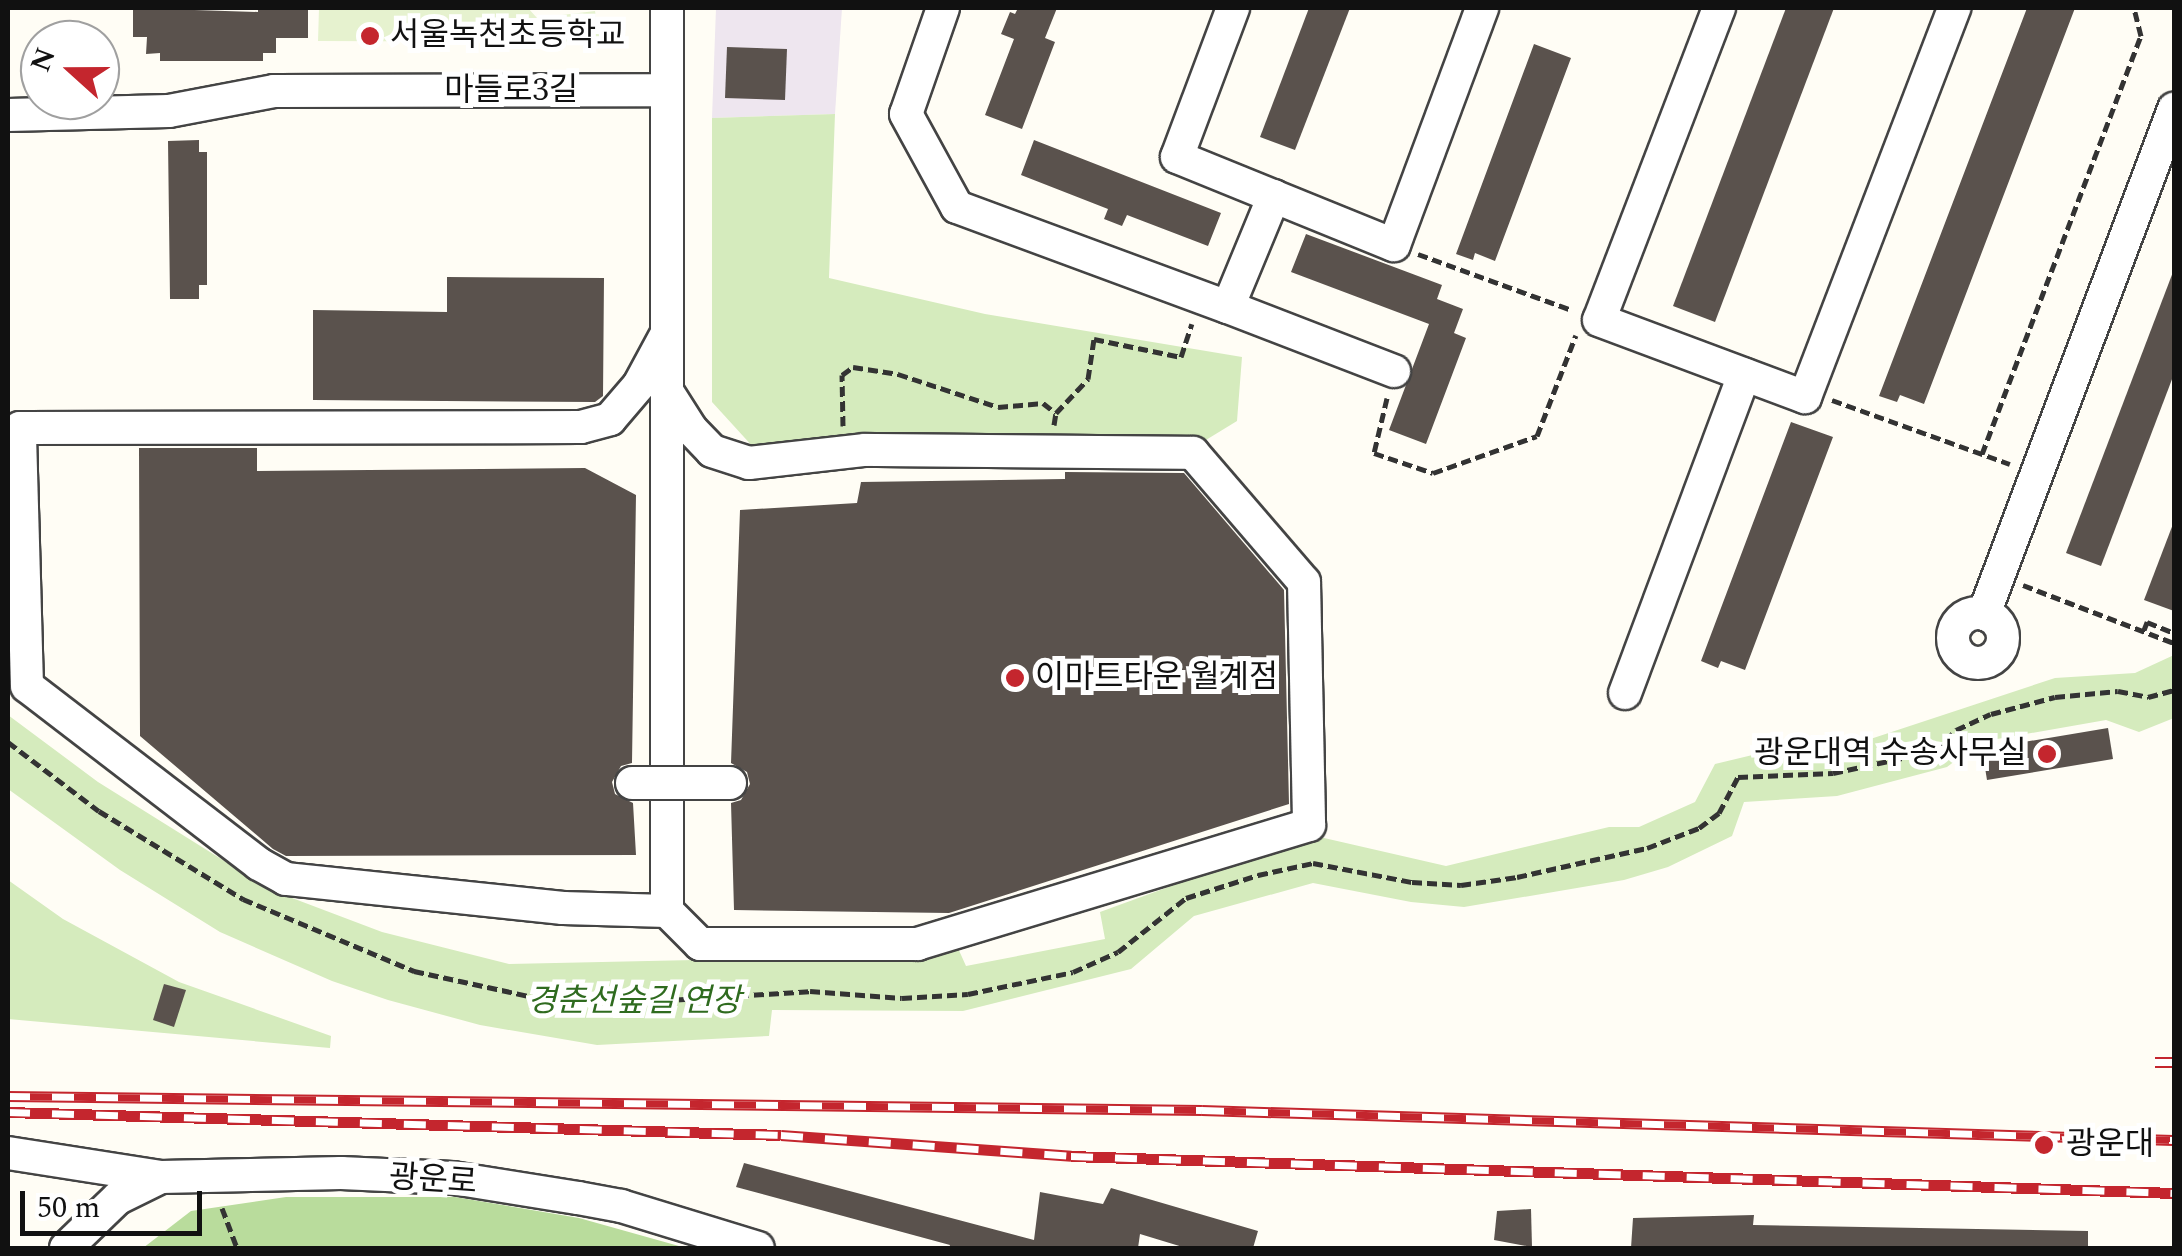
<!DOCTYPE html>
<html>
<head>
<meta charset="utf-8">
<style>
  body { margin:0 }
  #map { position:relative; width:2182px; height:1256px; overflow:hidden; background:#fffdf5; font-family:Spectral,"Noto Sans KR",serif }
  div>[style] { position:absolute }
  .industrial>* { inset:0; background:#eee6ef }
  .green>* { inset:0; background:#d5ebbd }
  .forest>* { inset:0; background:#b9dc9c }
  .pitch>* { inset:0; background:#e6f2cf }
  .building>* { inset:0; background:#5a524d }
  .path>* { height:5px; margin-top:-2.5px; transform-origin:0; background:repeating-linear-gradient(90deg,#333 0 10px,transparent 0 15px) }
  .roads { filter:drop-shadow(2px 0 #444) drop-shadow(-2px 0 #444) drop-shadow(0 2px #444) drop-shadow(0 -2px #444) }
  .minor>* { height:32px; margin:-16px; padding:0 16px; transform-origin:16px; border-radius:16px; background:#fff }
  .minor>.ring { margin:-16px; padding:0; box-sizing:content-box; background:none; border:32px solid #fff; border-radius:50% }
  .rail>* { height:11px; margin-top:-5.5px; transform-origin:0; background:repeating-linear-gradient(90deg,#fff 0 22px,#c4262e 0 44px); box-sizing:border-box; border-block:2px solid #c4262e }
  .bridges { filter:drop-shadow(2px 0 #444) drop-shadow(-2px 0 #444) drop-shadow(0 2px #444) drop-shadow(0 -2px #444) }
  .minor-bridge>* { height:32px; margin:-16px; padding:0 16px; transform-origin:16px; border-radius:16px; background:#fff }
  .dots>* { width:28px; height:28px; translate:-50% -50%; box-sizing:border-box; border:5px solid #fff; border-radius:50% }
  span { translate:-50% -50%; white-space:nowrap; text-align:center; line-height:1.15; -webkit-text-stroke:10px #fff; paint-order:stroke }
  .poi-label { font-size:32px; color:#111 }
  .left { translate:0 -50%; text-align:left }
  .right { translate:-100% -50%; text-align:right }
  .street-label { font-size:32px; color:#111 }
  .park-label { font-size:32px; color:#2f6b1f; font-style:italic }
  .frame { position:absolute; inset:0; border:10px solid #111; pointer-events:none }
  .north { position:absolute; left:20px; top:20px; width:100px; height:100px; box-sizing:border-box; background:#fff; border:2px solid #a0a0a0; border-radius:50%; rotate:291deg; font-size:28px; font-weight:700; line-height:40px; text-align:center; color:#111 }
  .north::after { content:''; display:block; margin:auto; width:35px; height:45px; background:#c4262e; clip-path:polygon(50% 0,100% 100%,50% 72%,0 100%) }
  .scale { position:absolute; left:20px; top:1191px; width:182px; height:45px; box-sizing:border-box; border:5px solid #111; border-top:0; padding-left:12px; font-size:30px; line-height:35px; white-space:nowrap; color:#111; -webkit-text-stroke:8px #fff; paint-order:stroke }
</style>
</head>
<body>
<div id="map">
  <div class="industrial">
    <i style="clip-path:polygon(716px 8px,842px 8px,835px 114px,712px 118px)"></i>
  </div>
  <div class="green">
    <i style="clip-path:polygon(835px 114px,829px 278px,985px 314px,1242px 357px,1237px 421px,1201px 443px,754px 448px,712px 402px,712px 118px)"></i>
    <i style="clip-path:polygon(2174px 655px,2174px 718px,2139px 732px,2106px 720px,1980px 742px,1947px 767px,1837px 796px,1744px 802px,1732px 836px,1668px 867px,1624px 880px,1464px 907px,1411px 902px,1313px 883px,1194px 916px,1131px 969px,963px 1011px,772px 1010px,769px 1036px,597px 1045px,480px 1025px,388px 1000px,332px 981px,220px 932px,120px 870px,8px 789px,8px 715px,98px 782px,271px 890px,382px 932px,509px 964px,920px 955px,957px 946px,966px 966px,1105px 939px,1100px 912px,1311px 835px,1446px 866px,1609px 827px,1639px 827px,1695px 802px,1715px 764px,1765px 752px,1831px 752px,2055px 678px,2135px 673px)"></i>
    <i style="clip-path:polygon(8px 880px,63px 919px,179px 982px,331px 1036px,330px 1048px,8px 1019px)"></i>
  </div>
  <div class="forest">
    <i style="clip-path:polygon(286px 1197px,455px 1197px,579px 1218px,686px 1248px,143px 1248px,191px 1211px)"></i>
  </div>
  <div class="pitch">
    <i style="clip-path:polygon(319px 8px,528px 8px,537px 18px,595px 11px,600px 42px,318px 41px)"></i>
  </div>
  <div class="building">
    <i style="clip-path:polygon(133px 8px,258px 12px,258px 8px,308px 8px,308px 38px,276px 38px,276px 53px,263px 53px,263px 61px,160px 61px,160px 53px,146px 54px,147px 37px,133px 37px)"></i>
    <i style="clip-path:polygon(1018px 8px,1057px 8px,1045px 38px,1055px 42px,1022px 129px,985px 115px,1014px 39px,1001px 34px,1010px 12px,1015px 14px)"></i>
    <i style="clip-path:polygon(1309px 8px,1350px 8px,1295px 150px,1260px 137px)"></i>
    <i style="clip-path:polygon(1786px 8px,1834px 8px,1715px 322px,1673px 306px)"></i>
    <i style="clip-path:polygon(2027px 8px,2075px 8px,1924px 404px,1900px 395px,1897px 402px,1879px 396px)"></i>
    <i style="clip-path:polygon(1534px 44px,1571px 58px,1495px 261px,1475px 253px,1473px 260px,1456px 254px)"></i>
    <i style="clip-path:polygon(727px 47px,787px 49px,785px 100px,725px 98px)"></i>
    <i style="clip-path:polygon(199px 140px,199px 152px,207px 152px,207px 285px,199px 285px,199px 299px,170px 299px,168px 141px)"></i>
    <i style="clip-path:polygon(1034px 140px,1221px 213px,1208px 246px,1127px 215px,1122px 226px,1104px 219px,1108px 209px,1021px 175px)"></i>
    <i style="clip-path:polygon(1306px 234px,1442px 285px,1437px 299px,1463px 309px,1454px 333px,1466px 338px,1426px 444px,1389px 430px,1429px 324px,1291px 272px)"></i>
    <i style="clip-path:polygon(2173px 272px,2174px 374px,2101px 566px,2066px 553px)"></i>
    <i style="clip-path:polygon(447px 277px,604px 278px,603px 396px,595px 402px,313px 400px,313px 310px,447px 312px)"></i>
    <i style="clip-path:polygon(1791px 422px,1833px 437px,1745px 670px,1721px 661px,1718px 668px,1701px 661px)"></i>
    <i style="clip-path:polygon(139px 448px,257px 448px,257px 471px,585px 468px,636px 495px,632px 763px,621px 766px,612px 782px,615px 794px,633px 803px,636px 855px,286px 856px,273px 849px,140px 736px)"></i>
    <i style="clip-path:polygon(1065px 472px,1184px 473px,1284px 590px,1289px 804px,949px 913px,734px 910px,731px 803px,741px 800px,750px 784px,747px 772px,731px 763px,740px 510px,857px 503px,861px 482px,1065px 479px)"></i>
    <i style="clip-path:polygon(2173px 524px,2174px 524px,2174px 611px,2144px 600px)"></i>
    <i style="clip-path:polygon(2108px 728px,2113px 759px,1987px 780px,1982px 749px)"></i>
    <i style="clip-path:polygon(164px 984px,186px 990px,174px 1027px,153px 1020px)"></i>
    <i style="clip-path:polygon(744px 1163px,1034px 1240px,1040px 1192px,1103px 1204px,1111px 1188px,1258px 1231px,1253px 1248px,1186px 1248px,1140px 1234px,1138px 1248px,949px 1248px,950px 1245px,736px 1187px)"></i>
    <i style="clip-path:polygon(1531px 1209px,1532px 1247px,1494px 1240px,1497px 1211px)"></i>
    <i style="clip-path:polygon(1754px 1215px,1753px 1225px,2088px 1231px,2088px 1248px,1631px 1248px,1633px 1218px)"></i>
  </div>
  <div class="path">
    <i style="left:1418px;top:254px;width:164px;rotate:20deg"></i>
    <i style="left:1387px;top:398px;width:57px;rotate:103.3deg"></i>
    <i style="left:1374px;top:453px;width:62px;rotate:18.7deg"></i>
    <i style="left:1433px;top:473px;width:110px;rotate:-19.6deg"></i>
    <i style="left:1537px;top:436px;width:108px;rotate:-68.9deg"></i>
    <i style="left:1832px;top:400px;width:189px;rotate:19.8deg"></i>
    <i style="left:1054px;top:425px;width:12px;rotate:-81deg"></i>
    <i style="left:1056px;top:413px;width:47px;rotate:-46.7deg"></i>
    <i style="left:1088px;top:379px;width:40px;rotate:-81.5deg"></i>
    <i style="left:1094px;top:339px;width:89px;rotate:11.7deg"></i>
    <i style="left:1181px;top:357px;width:35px;rotate:-72deg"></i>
    <i style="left:843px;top:426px;width:51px;rotate:-91.1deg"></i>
    <i style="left:842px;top:375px;width:14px;rotate:-36deg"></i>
    <i style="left:853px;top:367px;width:46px;rotate:8.8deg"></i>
    <i style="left:898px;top:374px;width:105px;rotate:18.3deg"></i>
    <i style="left:998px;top:407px;width:45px;rotate:-5.1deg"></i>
    <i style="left:1043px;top:403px;width:16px;rotate:38deg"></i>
    <i style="left:1982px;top:454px;width:447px;rotate:-69.2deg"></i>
    <i style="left:2141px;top:36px;width:29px;rotate:-104deg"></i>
    <i style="left:2023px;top:585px;width:162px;rotate:21deg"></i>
    <i style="left:2144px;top:630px;width:9px;rotate:-69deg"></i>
    <i style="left:2147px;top:622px;width:29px;rotate:22deg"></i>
    <i style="left:8px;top:742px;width:114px;rotate:37.2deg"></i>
    <i style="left:99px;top:811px;width:169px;rotate:31.4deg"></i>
    <i style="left:243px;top:899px;width:186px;rotate:22.8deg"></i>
    <i style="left:414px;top:971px;width:164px;rotate:12.3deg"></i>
    <i style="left:574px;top:1006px;width:236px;rotate:-3.6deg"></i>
    <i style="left:810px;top:991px;width:92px;rotate:4.4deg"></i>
    <i style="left:902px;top:998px;width:66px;rotate:-3.5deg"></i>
    <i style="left:968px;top:994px;width:107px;rotate:-11.8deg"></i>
    <i style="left:1073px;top:972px;width:49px;rotate:-24deg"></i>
    <i style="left:1118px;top:952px;width:87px;rotate:-38.5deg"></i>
    <i style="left:1186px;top:898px;width:76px;rotate:-17.7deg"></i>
    <i style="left:1258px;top:875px;width:56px;rotate:-12.3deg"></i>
    <i style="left:1313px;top:863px;width:101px;rotate:10.9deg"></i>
    <i style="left:1412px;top:882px;width:49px;rotate:3.5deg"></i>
    <i style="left:1461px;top:885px;width:57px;rotate:-8.1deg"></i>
    <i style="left:1517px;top:877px;width:133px;rotate:-12.6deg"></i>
    <i style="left:1647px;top:848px;width:56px;rotate:-21deg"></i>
    <i style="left:1699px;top:828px;width:25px;rotate:-37deg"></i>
    <i style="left:1719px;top:813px;width:41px;rotate:-62.2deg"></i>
    <i style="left:1738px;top:777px;width:95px;rotate:-2.4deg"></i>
    <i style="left:1833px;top:773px;width:104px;rotate:-12.2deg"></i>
    <i style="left:1935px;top:751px;width:30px;rotate:-45deg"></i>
    <i style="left:1956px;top:730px;width:38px;rotate:-25deg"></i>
    <i style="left:1991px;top:714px;width:66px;rotate:-14.9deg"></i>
    <i style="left:2055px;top:697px;width:63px;rotate:-5.4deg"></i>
    <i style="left:2118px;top:691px;width:31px;rotate:11deg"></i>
    <i style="left:2148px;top:697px;width:27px;rotate:-15deg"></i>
    <i style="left:222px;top:1208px;width:43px;rotate:69.4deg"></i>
  </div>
  <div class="roads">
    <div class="minor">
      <i style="left:667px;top:8px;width:903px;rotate:90deg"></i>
      <i style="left:943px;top:8px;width:112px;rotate:109.2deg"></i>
      <i style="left:906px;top:114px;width:106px;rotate:61.3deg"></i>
      <i style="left:957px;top:207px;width:289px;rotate:20.3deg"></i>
      <i style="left:1228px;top:307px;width:120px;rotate:-67.5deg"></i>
      <i style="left:1233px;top:8px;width:159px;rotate:110.6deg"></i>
      <i style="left:1177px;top:157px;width:234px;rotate:22.1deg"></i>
      <i style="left:1394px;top:245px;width:253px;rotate:-69.6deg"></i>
      <i style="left:1719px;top:8px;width:334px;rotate:111deg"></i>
      <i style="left:1599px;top:320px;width:220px;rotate:20.5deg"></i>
      <i style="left:1805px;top:397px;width:417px;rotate:-69deg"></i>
      <i style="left:8px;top:115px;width:161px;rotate:-1.4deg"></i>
      <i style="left:169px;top:111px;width:107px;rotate:-10.8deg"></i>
      <i style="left:274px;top:91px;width:391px;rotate:-0.1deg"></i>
      <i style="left:1228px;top:307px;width:178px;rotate:21.1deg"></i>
      <i style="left:665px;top:388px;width:49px;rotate:57.6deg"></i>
      <i style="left:691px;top:429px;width:30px;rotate:46deg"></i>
      <i style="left:712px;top:451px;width:39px;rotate:18deg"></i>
      <i style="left:749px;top:463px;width:117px;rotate:-6.4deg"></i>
      <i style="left:865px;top:450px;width:328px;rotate:0.5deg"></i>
      <i style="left:1193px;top:453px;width:170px;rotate:49.3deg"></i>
      <i style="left:1304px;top:582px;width:243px;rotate:88.8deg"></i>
      <i style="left:1309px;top:825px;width:409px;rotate:163.1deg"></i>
      <i style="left:918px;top:944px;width:218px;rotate:180deg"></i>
      <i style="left:700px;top:944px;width:47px;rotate:-135deg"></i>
      <i style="left:667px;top:911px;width:104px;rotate:-178.3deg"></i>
      <i style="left:563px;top:908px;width:279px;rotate:-174deg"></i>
      <i style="left:286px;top:879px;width:31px;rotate:-151deg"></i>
      <i style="left:259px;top:864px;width:292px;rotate:-142.5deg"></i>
      <i style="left:27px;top:686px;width:258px;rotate:-91.6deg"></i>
      <i style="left:20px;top:428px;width:561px;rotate:-0.1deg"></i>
      <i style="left:581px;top:427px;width:30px;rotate:-15deg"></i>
      <i style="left:610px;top:419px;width:45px;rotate:-49.5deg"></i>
      <i style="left:639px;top:385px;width:55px;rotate:-61.6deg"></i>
      <i class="ring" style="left:1953px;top:613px;width:18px;height:18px"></i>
      <i style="left:1984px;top:614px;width:540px;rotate:-69.38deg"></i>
      <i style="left:1625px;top:693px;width:340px;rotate:-69.5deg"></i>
      <i style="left:8px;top:1153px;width:155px;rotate:8.9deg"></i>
      <i style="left:66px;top:1248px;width:72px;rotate:-43.9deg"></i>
      <i style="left:118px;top:1198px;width:48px;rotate:-26deg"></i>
      <i style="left:161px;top:1177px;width:180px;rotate:-1.3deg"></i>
      <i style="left:341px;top:1173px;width:112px;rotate:2.6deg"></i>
      <i style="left:453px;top:1178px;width:127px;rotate:9.1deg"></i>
      <i style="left:578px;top:1198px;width:44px;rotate:10.5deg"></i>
      <i style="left:621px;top:1206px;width:143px;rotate:17deg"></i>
    </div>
  </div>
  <div class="rail">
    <i style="left:2155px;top:1062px;width:19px"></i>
    <i style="left:8px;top:1096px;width:1194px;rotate:0.67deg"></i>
    <i style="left:1202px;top:1110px;width:972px;rotate:1.77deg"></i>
    <i style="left:8px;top:1112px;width:773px;rotate:1.7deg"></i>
    <i style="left:781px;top:1135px;width:291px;rotate:4.1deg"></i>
    <i style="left:1071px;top:1156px;width:1104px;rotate:1.92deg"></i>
  </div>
  <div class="bridges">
    <div class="minor-bridge">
      <i style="left:632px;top:783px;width:98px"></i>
    </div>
  </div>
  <div class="dots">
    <i style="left:370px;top:36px;background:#c4262e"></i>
    <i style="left:1015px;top:678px;background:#c4262e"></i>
    <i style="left:2047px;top:754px;background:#c4262e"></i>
    <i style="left:2044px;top:1145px;background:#c4262e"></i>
  </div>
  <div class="poi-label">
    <span class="left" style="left:390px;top:36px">서울녹천초등학교</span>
    <span class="left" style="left:1035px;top:678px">이마트타운 월계점</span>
    <span class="right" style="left:2027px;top:754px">광운대역 수송사무실</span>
    <span class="left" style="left:2066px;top:1145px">광운대</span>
  </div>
  <div class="street-label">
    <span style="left:511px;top:91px">마들로3길</span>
    <span style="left:433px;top:1181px;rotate:4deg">광운로</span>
  </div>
  <div class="park-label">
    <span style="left:634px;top:1002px">경춘선숲길 연장</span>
  </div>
  <div class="frame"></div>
  <div class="north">N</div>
  <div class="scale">50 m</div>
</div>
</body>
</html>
